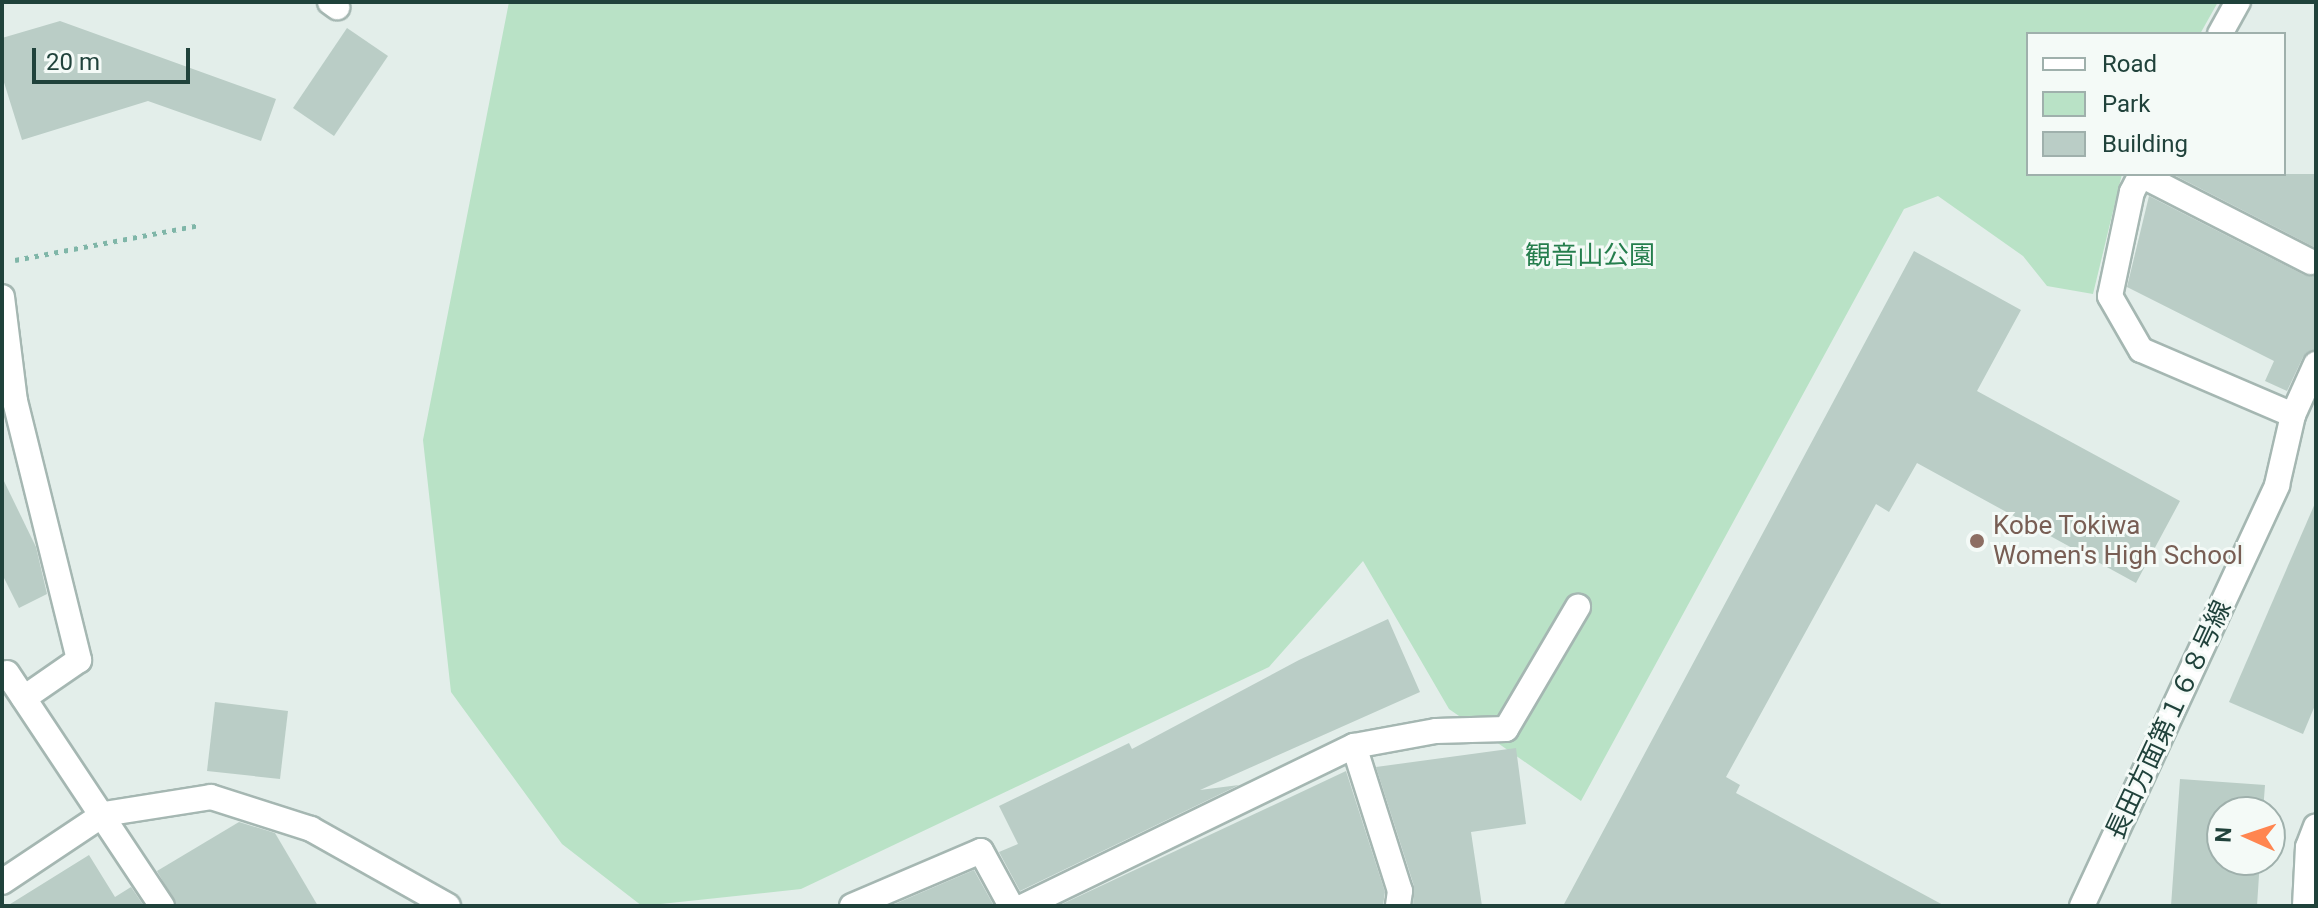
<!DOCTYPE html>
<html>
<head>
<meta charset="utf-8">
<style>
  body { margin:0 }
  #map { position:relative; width:2318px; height:908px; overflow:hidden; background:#e3eeea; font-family:Roboto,"Noto Sans JP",sans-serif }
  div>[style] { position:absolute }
  .green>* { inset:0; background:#b9e2c6 }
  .building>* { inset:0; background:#bacdc6 }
  .path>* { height:5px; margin-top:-2.5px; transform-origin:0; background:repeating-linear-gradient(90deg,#7fb6a8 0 4px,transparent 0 10px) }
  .roads { filter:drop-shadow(2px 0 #a5b7b2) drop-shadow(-2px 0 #a5b7b2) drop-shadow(0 2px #a5b7b2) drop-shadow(0 -2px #a5b7b2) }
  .service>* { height:24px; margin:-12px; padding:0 12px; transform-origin:12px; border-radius:12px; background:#fff }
  .minor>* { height:24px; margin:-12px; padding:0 12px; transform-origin:12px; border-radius:12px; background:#fff }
  .dots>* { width:22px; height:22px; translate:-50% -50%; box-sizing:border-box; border:4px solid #f4faf7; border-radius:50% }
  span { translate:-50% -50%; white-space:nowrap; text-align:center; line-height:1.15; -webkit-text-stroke:6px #f4faf7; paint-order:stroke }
  .park-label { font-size:26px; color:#257e4d }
  .education-label { font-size:26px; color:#785e54 }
  .left { translate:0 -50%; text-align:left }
  .street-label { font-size:26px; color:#20423b }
  .frame { position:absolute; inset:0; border:4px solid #20423b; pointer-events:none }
  .legend { position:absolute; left:2026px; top:32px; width:260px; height:144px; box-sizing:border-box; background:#f4faf7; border:2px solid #9fb0ac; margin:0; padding:10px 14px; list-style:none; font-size:24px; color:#20423b }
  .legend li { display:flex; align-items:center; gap:16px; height:40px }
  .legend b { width:40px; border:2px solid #9fb0ac }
  .north { position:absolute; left:2206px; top:796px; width:80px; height:80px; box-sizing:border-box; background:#f4faf7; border:2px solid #9fb0ac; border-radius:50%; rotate:273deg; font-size:22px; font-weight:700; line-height:32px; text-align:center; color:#20423b }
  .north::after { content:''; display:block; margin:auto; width:28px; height:36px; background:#ff8550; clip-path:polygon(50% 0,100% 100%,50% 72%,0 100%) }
  .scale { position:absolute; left:32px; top:48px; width:158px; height:36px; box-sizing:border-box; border:4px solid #20423b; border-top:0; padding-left:10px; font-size:24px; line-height:28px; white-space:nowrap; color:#20423b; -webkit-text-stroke:6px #f4faf7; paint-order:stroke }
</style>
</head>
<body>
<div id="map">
  <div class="green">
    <i style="clip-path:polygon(509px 2px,2218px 2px,2200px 34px,2028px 34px,2028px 174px,2122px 174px,2093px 294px,2047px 286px,2023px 256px,1938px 196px,1904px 209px,1581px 801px,1449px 709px,1363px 561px,1269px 667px,801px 889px,642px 906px,562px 844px,451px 692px,423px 440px)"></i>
  </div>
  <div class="building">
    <i style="clip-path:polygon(60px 21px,276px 99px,261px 141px,148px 101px,22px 140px,2px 76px,2px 38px)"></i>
    <i style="clip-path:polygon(347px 28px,388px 56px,334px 136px,293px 108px)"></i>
    <i style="clip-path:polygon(2172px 174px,2316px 174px,2316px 248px)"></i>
    <i style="clip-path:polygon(2149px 196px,2304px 275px,2316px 276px,2316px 349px,2303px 357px,2287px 391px,2265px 381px,2274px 361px,2127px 287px)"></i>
    <i style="clip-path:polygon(1914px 251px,2021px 310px,1977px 391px,2180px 501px,2136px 583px,1917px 463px,1889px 512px,1876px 504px,1726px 777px,1740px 785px,1736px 793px,1945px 906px,1563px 906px)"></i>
    <i style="clip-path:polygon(2px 477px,36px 547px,47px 594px,19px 608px,2px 574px)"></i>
    <i style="clip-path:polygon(2316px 501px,2316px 703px,2303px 734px,2229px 702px)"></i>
    <i style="clip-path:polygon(1388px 619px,1420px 692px,1200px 790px,1239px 785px,1020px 891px,999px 852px,1018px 844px,999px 806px,1129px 743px,1132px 749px,1299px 660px)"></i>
    <i style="clip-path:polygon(215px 702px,288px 711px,280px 779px,207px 771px)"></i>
    <i style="clip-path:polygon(1516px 748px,1526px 824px,1471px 832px,1482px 906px,1413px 906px,1414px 886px,1376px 767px)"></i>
    <i style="clip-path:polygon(1346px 771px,1385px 892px,1383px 906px,1058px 906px)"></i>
    <i style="clip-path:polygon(2180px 779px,2265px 785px,2263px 812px,2222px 812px,2222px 860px,2260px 860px,2257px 906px,2171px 906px)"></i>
    <i style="clip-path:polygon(239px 822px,275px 833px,318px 906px,177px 906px,157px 871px)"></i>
    <i style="clip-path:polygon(89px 855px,115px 897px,131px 887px,144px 906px,7px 906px)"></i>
    <i style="clip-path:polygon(974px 870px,994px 906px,890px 906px)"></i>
  </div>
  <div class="path">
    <i style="left:15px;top:260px;width:189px;rotate:-10.7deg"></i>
  </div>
  <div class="roads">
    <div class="service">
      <i style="left:330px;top:2px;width:9px;rotate:36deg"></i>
      <i style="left:2141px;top:175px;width:191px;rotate:27.1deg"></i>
      <i style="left:2px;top:297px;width:105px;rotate:82.9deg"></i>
      <i style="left:15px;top:401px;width:267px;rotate:76.1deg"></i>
      <i style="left:79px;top:660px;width:67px;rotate:145.4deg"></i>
      <i style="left:1354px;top:746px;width:152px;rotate:72.4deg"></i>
      <i style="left:1400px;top:891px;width:15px;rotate:98deg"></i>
      <i style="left:1024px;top:906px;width:367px;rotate:-25.9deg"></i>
      <i style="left:1354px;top:746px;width:83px;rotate:-10.4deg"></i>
      <i style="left:1436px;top:731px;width:70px;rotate:-1.6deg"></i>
      <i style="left:1506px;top:729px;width:142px;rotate:-59.5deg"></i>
    </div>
    <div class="minor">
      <i style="left:2220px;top:34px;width:37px;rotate:-61deg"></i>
      <i style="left:2293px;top:415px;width:56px;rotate:-65.7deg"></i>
      <i style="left:7px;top:673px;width:280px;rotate:56.4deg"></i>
      <i style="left:2px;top:882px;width:123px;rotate:-33.7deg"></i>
      <i style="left:104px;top:814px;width:108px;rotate:-9deg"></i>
      <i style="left:211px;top:797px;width:105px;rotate:17.7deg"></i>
      <i style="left:311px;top:829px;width:157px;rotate:29.3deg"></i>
      <i style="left:852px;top:906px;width:140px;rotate:-23.1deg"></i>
      <i style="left:981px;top:851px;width:63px;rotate:61.4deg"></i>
      <i style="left:2082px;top:906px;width:464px;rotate:-65.1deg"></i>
      <i style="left:2277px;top:485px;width:72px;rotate:-77.1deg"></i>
      <i style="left:2293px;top:415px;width:165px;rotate:-156.8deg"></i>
      <i style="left:2141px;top:350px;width:62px;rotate:-119.9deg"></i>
      <i style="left:2110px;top:296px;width:106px;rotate:-78.1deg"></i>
      <i style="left:2132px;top:192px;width:20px;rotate:-63deg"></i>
      <i style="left:2305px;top:906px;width:59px;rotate:-87.1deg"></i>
      <i style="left:2308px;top:847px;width:22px;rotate:-69deg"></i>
    </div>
  </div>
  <div class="dots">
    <i style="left:1977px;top:541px;background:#8d6e63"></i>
  </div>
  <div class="park-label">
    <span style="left:1590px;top:256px">観音山公園</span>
  </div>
  <div class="education-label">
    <span class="left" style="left:1993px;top:541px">Kobe Tokiwa<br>Women's High School</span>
  </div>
  <div class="street-label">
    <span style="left:2169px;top:720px;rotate:-65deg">長田方面第１６８号線</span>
  </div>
  <div class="frame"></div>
  <ul class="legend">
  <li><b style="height:10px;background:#fff"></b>Road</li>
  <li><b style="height:22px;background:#b9e2c6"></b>Park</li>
  <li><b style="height:22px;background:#bacdc6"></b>Building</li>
  </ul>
  <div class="north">N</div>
  <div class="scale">20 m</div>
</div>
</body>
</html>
